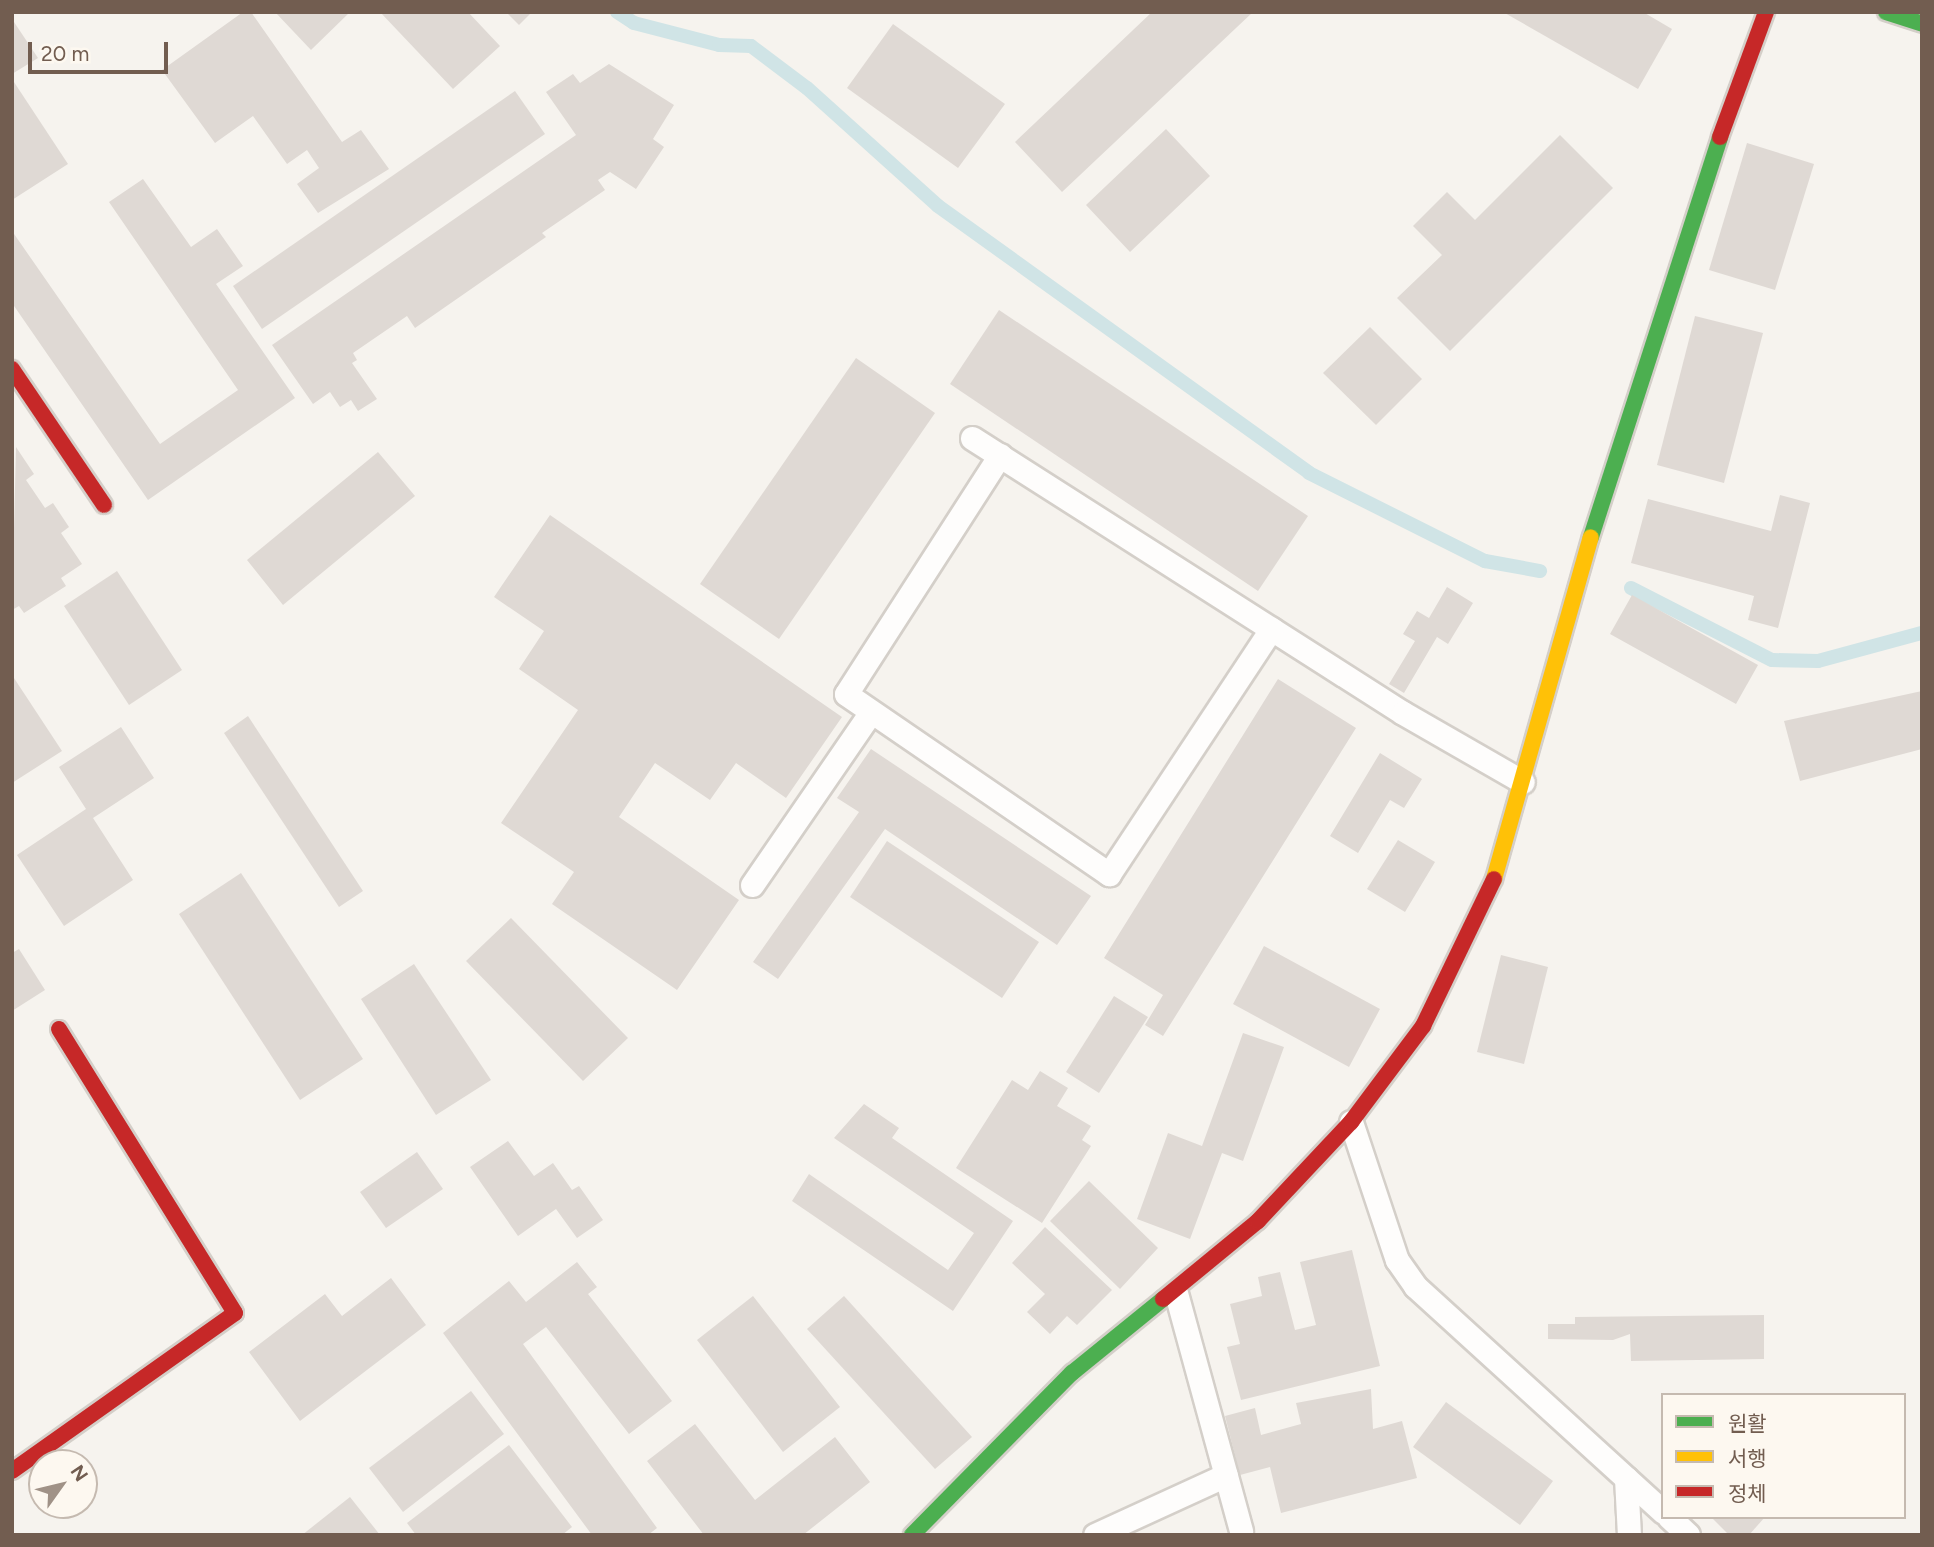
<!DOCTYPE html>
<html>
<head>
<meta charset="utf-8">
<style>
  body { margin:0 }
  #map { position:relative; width:1934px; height:1547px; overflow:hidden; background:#f6f3ee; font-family:Figtree,"Noto Sans KR",sans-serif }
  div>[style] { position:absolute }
  .stream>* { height:14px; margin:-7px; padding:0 7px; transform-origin:7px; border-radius:7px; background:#d0e4e6 }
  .building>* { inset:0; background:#dfd9d4 }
  .roads { filter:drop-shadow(2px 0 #d4cfc9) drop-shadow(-2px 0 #d4cfc9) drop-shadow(0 2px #d4cfc9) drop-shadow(0 -2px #d4cfc9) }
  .lane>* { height:23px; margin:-11.5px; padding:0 11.5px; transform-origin:11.5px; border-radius:11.5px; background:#fefdfc }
  .fast>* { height:16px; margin:-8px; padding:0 8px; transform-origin:8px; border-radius:8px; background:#4caf50 }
  .slow>* { height:16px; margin:-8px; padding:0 8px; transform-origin:8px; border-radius:8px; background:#ffc107 }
  .jam>* { height:16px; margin:-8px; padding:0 8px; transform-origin:8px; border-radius:8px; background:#c62828 }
  span { translate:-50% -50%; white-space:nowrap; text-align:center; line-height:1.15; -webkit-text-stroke:5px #fdf8f0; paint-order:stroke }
  .frame { position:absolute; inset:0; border:14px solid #725d50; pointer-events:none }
  .legend { position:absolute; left:1661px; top:1393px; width:245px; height:126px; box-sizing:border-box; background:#fdf8f0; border:2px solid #c5bab0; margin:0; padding:9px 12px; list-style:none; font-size:21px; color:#725d50 }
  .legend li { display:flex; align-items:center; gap:14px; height:35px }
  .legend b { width:35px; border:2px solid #c5bab0 }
  .north { position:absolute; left:28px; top:1449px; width:70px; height:70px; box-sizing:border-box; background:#fdf8f0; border:2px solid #c5bab0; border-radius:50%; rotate:56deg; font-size:19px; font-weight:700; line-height:28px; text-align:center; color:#725d50 }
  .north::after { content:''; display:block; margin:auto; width:24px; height:32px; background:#a09287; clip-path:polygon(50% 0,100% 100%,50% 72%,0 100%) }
  .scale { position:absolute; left:28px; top:42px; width:140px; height:32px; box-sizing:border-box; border:4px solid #725d50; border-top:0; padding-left:9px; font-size:21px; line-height:24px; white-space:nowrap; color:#725d50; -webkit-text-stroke:5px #fdf8f0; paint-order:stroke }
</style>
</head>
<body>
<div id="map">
  <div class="stream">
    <i style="left:617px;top:12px;width:20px;rotate:33deg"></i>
    <i style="left:634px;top:23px;width:88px;rotate:14.5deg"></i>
    <i style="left:719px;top:45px;width:32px;rotate:2deg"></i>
    <i style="left:751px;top:46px;width:70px;rotate:36.9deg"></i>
    <i style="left:807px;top:88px;width:176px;rotate:42deg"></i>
    <i style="left:938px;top:206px;width:457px;rotate:35.7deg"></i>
    <i style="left:1309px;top:473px;width:197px;rotate:26.6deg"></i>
    <i style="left:1485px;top:561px;width:56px;rotate:10.3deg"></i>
    <i style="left:1631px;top:588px;width:158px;rotate:27.1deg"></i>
    <i style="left:1772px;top:660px;width:46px;rotate:1.2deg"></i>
    <i style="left:1818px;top:661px;width:108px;rotate:-15.1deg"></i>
  </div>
  <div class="building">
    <i style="clip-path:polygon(243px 12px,251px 12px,342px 142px,361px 130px,389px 169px,318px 213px,297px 184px,319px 168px,307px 150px,287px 164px,253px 116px,215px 143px,162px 70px)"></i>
    <i style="clip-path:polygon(275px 12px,350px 12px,311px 50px)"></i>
    <i style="clip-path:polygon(380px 12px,468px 12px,500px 46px,453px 89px)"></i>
    <i style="clip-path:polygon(506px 12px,532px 12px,519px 25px)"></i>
    <i style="clip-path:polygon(1152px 12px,1253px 12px,1062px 192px,1015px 142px)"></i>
    <i style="clip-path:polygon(1503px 12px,1643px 12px,1672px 29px,1638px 89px)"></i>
    <i style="clip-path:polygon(12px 19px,38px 58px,12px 74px)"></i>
    <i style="clip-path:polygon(893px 24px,1005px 104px,958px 168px,847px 88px)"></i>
    <i style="clip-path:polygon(609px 64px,674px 105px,653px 139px,664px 147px,636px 189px,610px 172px,598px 180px,605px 190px,542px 233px,546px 237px,415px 328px,407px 316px,353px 353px,357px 360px,352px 363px,377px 399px,358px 411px,351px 400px,340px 407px,330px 392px,313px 404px,272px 345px,576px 135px,546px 92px,573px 74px,580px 83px)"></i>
    <i style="clip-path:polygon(12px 79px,68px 164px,12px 200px)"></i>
    <i style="clip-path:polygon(515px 91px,545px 134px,262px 329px,233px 286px)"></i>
    <i style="clip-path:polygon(1166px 129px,1210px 176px,1130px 252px,1086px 205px)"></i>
    <i style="clip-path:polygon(1560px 135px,1613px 188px,1450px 351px,1397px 298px,1442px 255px,1413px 226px,1447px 192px,1475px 220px)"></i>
    <i style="clip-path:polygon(1747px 143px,1814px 164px,1775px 290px,1709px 270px)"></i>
    <i style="clip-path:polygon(143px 179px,191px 247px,217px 229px,243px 266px,216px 284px,295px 398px,148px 500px,12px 303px,12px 231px,160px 444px,238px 390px,109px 202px)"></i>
    <i style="clip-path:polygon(999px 310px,1308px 516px,1258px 591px,950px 384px)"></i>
    <i style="clip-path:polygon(1695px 316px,1763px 333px,1724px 483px,1657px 465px)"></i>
    <i style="clip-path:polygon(1370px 327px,1422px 379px,1376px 425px,1323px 373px)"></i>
    <i style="clip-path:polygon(856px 358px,935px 413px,779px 639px,700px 584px)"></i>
    <i style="clip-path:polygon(16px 447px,34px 474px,26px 480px,45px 508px,53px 503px,69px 527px,61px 533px,82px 564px,61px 578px,66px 586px,24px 613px,19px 606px,12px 610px)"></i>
    <i style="clip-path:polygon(378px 452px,415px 496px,283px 605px,247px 560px)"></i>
    <i style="clip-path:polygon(1780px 495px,1810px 503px,1778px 628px,1748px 620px,1754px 596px,1631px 563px,1648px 499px,1771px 531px)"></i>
    <i style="clip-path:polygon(550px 515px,842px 717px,786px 798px,736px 763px,710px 800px,655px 763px,619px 817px,739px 900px,677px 990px,552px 904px,574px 872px,501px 823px,578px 710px,519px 669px,544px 631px,494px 597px)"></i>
    <i style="clip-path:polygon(117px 571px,182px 670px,129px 705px,64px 606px)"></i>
    <i style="clip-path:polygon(1447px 587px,1473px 603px,1448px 644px,1437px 637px,1404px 693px,1389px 684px,1415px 641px,1403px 634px,1417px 611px,1429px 618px)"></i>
    <i style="clip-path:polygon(1632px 595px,1758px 665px,1736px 704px,1610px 634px)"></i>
    <i style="clip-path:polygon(12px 675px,62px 751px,12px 783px)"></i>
    <i style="clip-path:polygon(1278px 679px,1356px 728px,1163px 1036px,1145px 1025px,1163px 995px,1104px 958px)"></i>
    <i style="clip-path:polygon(1922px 691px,1922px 749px,1800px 781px,1784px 721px)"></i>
    <i style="clip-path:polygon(248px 716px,363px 891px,339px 907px,224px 733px)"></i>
    <i style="clip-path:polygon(121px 727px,154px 778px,93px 818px,133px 880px,64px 926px,17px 855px,86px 809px,59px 767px)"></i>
    <i style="clip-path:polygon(871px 749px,1091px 896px,1057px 945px,885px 829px,778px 979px,753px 962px,859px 812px,837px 798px)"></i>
    <i style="clip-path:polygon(1380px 753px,1422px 779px,1404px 808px,1390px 800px,1358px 853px,1330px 836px)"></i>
    <i style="clip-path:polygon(1398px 840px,1435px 862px,1405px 912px,1367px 889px)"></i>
    <i style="clip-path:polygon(887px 841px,1039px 942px,1002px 998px,850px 897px)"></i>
    <i style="clip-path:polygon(241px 873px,363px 1059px,300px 1100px,179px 914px)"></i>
    <i style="clip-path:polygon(511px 918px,628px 1038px,583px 1081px,466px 961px)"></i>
    <i style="clip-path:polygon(1264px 946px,1380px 1009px,1349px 1067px,1233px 1004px)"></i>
    <i style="clip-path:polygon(19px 949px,45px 990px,12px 1011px,12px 953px)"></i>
    <i style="clip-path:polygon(1501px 955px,1548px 967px,1524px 1064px,1477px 1052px)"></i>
    <i style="clip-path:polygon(414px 964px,491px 1080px,436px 1115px,361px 999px)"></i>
    <i style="clip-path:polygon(1114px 996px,1148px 1017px,1099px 1093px,1066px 1072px)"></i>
    <i style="clip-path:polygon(1243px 1033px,1284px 1047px,1243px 1161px,1222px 1153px,1190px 1239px,1137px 1219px,1168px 1133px,1202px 1146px)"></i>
    <i style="clip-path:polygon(1040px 1071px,1068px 1088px,1057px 1106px,1091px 1126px,1082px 1140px,1091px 1146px,1042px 1223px,956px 1168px,1012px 1080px,1028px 1090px)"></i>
    <i style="clip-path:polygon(864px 1104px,899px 1128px,892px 1138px,1013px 1221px,953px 1311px,792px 1201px,809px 1174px,948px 1270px,974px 1233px,834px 1138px)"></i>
    <i style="clip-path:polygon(508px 1141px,534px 1176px,553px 1163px,572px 1190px,579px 1186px,603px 1220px,577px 1238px,556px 1209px,518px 1236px,470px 1167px)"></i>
    <i style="clip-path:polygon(417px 1152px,443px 1189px,386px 1228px,360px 1192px)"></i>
    <i style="clip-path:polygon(1089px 1181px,1158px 1248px,1120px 1289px,1050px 1221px)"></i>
    <i style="clip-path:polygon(1045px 1227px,1112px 1290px,1077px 1325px,1067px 1316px,1050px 1334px,1027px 1312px,1045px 1294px,1012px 1263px)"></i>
    <i style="clip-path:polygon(1352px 1250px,1380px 1366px,1241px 1400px,1227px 1347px,1240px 1344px,1230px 1304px,1262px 1296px,1258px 1277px,1280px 1272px,1295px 1330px,1316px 1325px,1300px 1262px)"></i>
    <i style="clip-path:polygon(577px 1262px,597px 1287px,588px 1294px,672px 1401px,629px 1434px,546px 1327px,523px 1344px,657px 1528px,648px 1535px,592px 1535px,443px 1333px,509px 1281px,526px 1302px)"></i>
    <i style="clip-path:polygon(391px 1278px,426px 1325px,300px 1421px,249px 1352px,325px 1294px,342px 1316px)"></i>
    <i style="clip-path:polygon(753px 1296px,840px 1407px,783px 1452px,697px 1340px)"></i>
    <i style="clip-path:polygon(844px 1296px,972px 1437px,935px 1469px,807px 1329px)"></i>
    <i style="clip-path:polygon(1764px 1315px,1764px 1359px,1631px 1361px,1630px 1334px,1613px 1340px,1548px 1339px,1548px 1324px,1575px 1324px,1575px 1317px)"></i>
    <i style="clip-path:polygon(1371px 1389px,1373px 1429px,1402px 1421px,1417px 1478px,1281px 1513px,1270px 1467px,1240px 1475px,1225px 1416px,1255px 1408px,1261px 1435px,1301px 1424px,1296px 1403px)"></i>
    <i style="clip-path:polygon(471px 1391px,504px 1434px,403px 1512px,369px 1468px)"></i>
    <i style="clip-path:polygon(1446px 1402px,1553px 1481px,1520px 1525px,1413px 1447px)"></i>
    <i style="clip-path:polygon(695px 1424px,755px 1500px,835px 1437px,870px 1482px,803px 1535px,704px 1535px,647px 1461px)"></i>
    <i style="clip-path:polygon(509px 1445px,572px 1527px,562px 1535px,416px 1535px,407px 1523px)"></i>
    <i style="clip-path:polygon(350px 1497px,380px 1535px,302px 1535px)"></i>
    <i style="clip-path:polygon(1711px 1517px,1765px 1517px,1749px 1535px,1729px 1535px)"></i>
  </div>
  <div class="roads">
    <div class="lane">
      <i style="left:972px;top:438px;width:511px;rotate:32.54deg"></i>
      <i style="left:1403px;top:713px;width:138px;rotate:29.9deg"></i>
      <i style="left:1000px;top:455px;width:284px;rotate:122.8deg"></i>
      <i style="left:846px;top:694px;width:319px;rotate:34.4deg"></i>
      <i style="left:1109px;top:874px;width:294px;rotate:-56.5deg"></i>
      <i style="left:752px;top:885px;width:210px;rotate:-55.5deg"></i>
      <i style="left:1351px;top:1122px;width:145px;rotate:71.6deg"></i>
      <i style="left:1397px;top:1260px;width:32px;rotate:55deg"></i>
      <i style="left:1415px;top:1286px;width:336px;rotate:42.3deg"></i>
      <i style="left:1176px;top:1293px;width:247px;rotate:74.7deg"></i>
      <i style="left:1626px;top:1478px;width:57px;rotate:87deg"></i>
      <i style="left:1669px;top:1517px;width:26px;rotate:43deg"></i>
      <i style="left:1095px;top:1535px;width:144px;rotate:-24.6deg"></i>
    </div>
    <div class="fast">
      <i style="left:1886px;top:12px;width:38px;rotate:18deg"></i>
      <i style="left:1591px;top:537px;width:420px;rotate:-72.1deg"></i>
      <i style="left:912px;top:1535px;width:228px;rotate:-45.4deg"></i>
      <i style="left:1072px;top:1373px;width:117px;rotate:-39.1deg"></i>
    </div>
    <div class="slow">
      <i style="left:1494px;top:879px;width:355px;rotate:-74.2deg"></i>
    </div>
    <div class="jam">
      <i style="left:1720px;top:137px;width:133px;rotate:-69.8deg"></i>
      <i style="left:12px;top:369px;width:164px;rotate:55.9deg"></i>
      <i style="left:1163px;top:1299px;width:123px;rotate:-39.4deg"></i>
      <i style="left:1258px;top:1221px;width:136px;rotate:-46.8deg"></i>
      <i style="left:1351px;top:1122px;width:120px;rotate:-53.1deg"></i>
      <i style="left:1423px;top:1026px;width:163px;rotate:-64.2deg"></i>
      <i style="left:12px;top:1471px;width:273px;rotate:-35.3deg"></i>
      <i style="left:235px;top:1313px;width:334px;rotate:-121.8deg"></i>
    </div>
  </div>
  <div class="frame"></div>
  <ul class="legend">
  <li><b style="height:9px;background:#4caf50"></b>원활</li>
  <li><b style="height:9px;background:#ffc107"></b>서행</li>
  <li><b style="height:9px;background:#c62828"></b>정체</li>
  </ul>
  <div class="north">N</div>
  <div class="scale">20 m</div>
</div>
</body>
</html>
